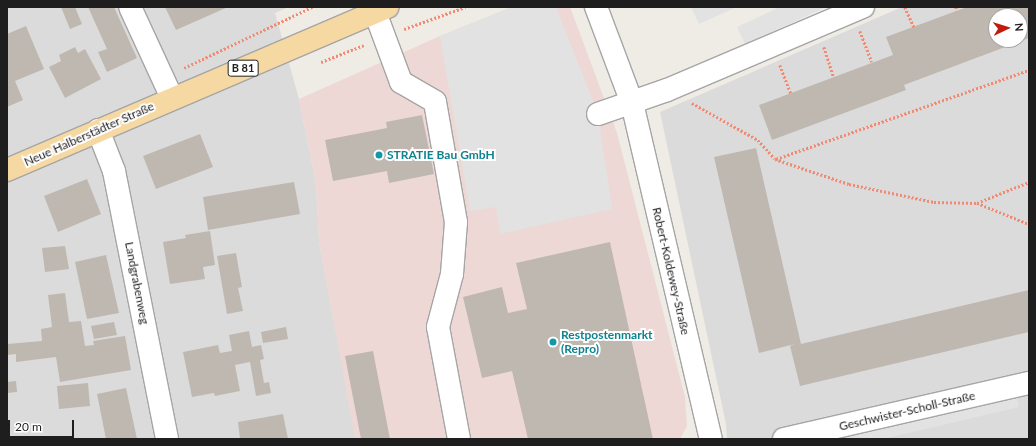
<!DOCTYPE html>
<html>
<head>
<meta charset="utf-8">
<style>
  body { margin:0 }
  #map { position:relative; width:1036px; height:446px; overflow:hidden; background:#efece5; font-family:Lato,sans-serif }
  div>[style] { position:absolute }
  .residential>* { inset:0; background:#dcdbdb }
  .commercial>* { inset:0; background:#eed8d5 }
  .parking>* { inset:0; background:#e2e2e2 }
  .building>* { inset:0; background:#bfb8b1 }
  .path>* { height:2.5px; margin-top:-1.25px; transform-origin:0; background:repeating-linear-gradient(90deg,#f18a73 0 2px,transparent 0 4px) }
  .roads { filter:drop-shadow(1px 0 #a5a5a5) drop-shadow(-1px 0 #a5a5a5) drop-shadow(0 1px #a5a5a5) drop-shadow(0 -1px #a5a5a5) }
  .minor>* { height:22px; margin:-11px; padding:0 11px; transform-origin:11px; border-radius:11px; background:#fff }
  .major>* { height:22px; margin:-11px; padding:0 11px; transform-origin:11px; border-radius:11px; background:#f6d9a2 }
  .dots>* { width:11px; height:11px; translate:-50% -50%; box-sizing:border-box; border:2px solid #fff; border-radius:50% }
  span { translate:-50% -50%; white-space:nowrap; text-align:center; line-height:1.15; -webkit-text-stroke:4px #fff; paint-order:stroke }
  .shield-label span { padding:1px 3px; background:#fff; border:1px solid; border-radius:3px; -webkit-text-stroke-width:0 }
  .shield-label { font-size:11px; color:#1e1e1e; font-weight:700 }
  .street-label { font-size:12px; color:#1e1e1e }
  .culture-label { font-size:12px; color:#0d838f; font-weight:700 }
  .left { translate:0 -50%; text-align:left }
  .frame { position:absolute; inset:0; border:8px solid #1e1e1e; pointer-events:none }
  .north { position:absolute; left:988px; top:8px; width:40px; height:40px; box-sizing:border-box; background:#fff; border:1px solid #a5a5a5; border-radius:50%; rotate:86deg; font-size:11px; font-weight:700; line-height:16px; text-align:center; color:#1e1e1e }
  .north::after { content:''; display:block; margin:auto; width:14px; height:18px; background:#c11b0c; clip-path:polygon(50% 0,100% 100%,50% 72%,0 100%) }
  .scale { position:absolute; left:8px; top:420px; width:66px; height:18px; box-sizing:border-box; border:2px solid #1e1e1e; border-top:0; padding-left:5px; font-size:12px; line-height:14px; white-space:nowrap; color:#1e1e1e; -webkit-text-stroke:3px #fff; paint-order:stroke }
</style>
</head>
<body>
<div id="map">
  <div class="residential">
    <i style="clip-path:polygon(7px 7px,289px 7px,275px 13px,299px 99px,316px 183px,319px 241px,356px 439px,7px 439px)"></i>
    <i style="clip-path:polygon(evenodd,902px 7px,1029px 7px,1029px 439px,727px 439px,726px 424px,660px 112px,902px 7px,996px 16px,1020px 16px,1020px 40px,996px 40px,996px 16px)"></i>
  </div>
  <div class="commercial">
    <i style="clip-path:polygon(512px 7px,570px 7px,617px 133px,685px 397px,687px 426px,680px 439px,355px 439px,319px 241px,316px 183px,299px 99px,440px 36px)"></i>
  </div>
  <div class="parking">
    <i style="clip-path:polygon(512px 7px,556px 7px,598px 114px,612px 209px,500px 234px,496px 207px,470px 211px,440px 36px)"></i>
    <i style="clip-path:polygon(691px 7px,737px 7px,699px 24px)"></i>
    <i style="clip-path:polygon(780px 7px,826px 7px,745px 44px,737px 27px)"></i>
    <i style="clip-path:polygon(1016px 393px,1019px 407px,883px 439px,848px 439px,846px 432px)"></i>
  </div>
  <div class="building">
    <i style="clip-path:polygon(61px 7px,75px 7px,82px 24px,70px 29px)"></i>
    <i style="clip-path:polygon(88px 7px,114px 7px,137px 58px,107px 72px,98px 52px,107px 49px)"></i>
    <i style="clip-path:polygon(165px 7px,228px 7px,176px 30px)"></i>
    <i style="clip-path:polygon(evenodd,967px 7px,1029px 7px,1029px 38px,904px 85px,906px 90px,772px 140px,759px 105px,893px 55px,886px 37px,967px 7px,996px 16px,1020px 16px,1020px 40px,996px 40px,996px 16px)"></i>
    <i style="clip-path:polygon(26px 26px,44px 69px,15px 81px,23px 100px,7px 107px,7px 34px)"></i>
    <i style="clip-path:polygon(75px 47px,78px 53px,85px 49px,101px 79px,65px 98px,49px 67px,61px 61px,59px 55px)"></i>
    <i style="clip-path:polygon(422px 115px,434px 174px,389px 183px,387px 171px,333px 181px,325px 140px,387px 128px,386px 122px)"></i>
    <i style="clip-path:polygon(200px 134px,213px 167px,156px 189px,143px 156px)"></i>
    <i style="clip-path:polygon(756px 148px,801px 344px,1029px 290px,1029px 332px,800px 386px,790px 346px,795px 344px,759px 353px,714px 157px)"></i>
    <i style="clip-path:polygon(87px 179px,101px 214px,58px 232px,44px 196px)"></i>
    <i style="clip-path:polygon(294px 182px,300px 214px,208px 230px,203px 197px)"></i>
    <i style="clip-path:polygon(210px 231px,215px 265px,203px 267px,205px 279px,170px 284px,163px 242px,186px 238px,185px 235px)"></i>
    <i style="clip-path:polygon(610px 242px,653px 439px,528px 439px,512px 371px,482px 378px,463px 297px,502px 287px,508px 313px,527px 309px,516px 263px)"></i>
    <i style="clip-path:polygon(65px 246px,69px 269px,45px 272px,42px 248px)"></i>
    <i style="clip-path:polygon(236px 253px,242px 287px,238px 288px,243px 311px,227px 314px,217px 256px)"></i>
    <i style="clip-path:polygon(106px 255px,119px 313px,87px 319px,75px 262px)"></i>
    <i style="clip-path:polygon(65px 293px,69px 322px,81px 321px,85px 346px,94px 345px,93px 341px,125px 336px,131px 370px,60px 382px,56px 357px,16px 362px,16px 354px,7px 355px,7px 344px,42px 341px,41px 329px,52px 327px,48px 295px)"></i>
    <i style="clip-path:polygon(114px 322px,117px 335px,94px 339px,91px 326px)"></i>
    <i style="clip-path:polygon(286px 327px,288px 339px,263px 343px,261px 332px)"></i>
    <i style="clip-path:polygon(249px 331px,252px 347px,261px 345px,264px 359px,260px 360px,264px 383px,269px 382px,271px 393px,256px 396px,250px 362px,235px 365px,240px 391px,215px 396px,214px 393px,192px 397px,183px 352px,218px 345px,220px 353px,232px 351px,229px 335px)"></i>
    <i style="clip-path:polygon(373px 351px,390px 439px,361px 439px,345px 356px)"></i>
    <i style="clip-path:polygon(16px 381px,17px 392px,7px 393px,7px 382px)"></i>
    <i style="clip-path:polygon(88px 383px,90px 406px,59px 409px,57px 386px)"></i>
    <i style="clip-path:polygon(126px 388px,137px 439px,106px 439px,97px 394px)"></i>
    <i style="clip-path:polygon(283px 414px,288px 439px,240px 439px,238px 422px)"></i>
  </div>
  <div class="path">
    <i style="left:905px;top:7px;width:22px;rotate:66deg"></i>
    <i style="left:956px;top:7px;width:4px;rotate:76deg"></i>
    <i style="left:404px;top:29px;width:65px;rotate:-19.8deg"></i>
    <i style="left:860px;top:31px;width:33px;rotate:69deg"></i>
    <i style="left:824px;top:47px;width:32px;rotate:72deg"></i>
    <i style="left:321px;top:62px;width:46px;rotate:-21.6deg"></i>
    <i style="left:780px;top:65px;width:30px;rotate:69deg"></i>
    <i style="left:184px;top:68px;width:142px;rotate:-25.5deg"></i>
    <i style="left:692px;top:103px;width:76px;rotate:29.3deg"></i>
    <i style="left:758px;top:140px;width:25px;rotate:48deg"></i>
    <i style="left:775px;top:159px;width:78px;rotate:18.7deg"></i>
    <i style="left:849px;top:184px;width:87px;rotate:12deg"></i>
    <i style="left:934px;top:202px;width:43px;rotate:1.3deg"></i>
    <i style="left:977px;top:203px;width:56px;rotate:-22deg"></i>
    <i style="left:776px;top:159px;width:268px;rotate:-19.4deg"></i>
    <i style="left:977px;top:203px;width:56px;rotate:22deg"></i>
  </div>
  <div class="roads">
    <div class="minor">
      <i style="left:130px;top:7px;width:100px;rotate:65.2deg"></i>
      <i style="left:596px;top:7px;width:103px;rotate:69.4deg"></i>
      <i style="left:632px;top:103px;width:345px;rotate:76.8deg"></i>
      <i style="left:375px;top:12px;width:75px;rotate:69.6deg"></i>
      <i style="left:401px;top:82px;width:39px;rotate:30deg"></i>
      <i style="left:435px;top:102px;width:122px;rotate:80.1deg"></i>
      <i style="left:456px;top:222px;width:52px;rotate:94.4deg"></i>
      <i style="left:452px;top:274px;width:55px;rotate:104.8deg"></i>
      <i style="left:438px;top:327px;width:114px;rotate:79.4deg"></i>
      <i style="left:598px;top:114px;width:73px;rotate:-19.2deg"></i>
      <i style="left:667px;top:90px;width:213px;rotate:-23deg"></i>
      <i style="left:98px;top:130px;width:44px;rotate:68.7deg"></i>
      <i style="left:114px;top:171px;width:273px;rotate:78.8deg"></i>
      <i style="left:784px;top:439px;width:251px;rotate:-12.9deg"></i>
    </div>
    <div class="major">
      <i style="left:7px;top:170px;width:414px;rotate:-23.2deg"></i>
    </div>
  </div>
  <div class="dots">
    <i style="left:379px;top:155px;background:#0f9aa8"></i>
    <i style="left:553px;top:342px;background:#0f9aa8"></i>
  </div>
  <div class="shield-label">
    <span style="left:243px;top:68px">B 81</span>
  </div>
  <div class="street-label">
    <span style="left:89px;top:134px;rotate:-24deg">Neue Halberstädter Straße</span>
    <span style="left:671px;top:271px;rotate:77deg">Robert-Koldewey-Straße</span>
    <span style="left:137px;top:283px;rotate:79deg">Landgrabenweg</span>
    <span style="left:907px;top:411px;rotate:-13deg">Geschwister-Scholl-Straße</span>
  </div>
  <div class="culture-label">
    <span class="left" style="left:387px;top:155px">STRATIE Bau GmbH</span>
    <span class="left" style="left:561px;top:342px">Restpostenmarkt<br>(Repro)</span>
  </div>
  <div class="frame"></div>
  <div class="north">N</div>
  <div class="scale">20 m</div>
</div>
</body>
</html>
